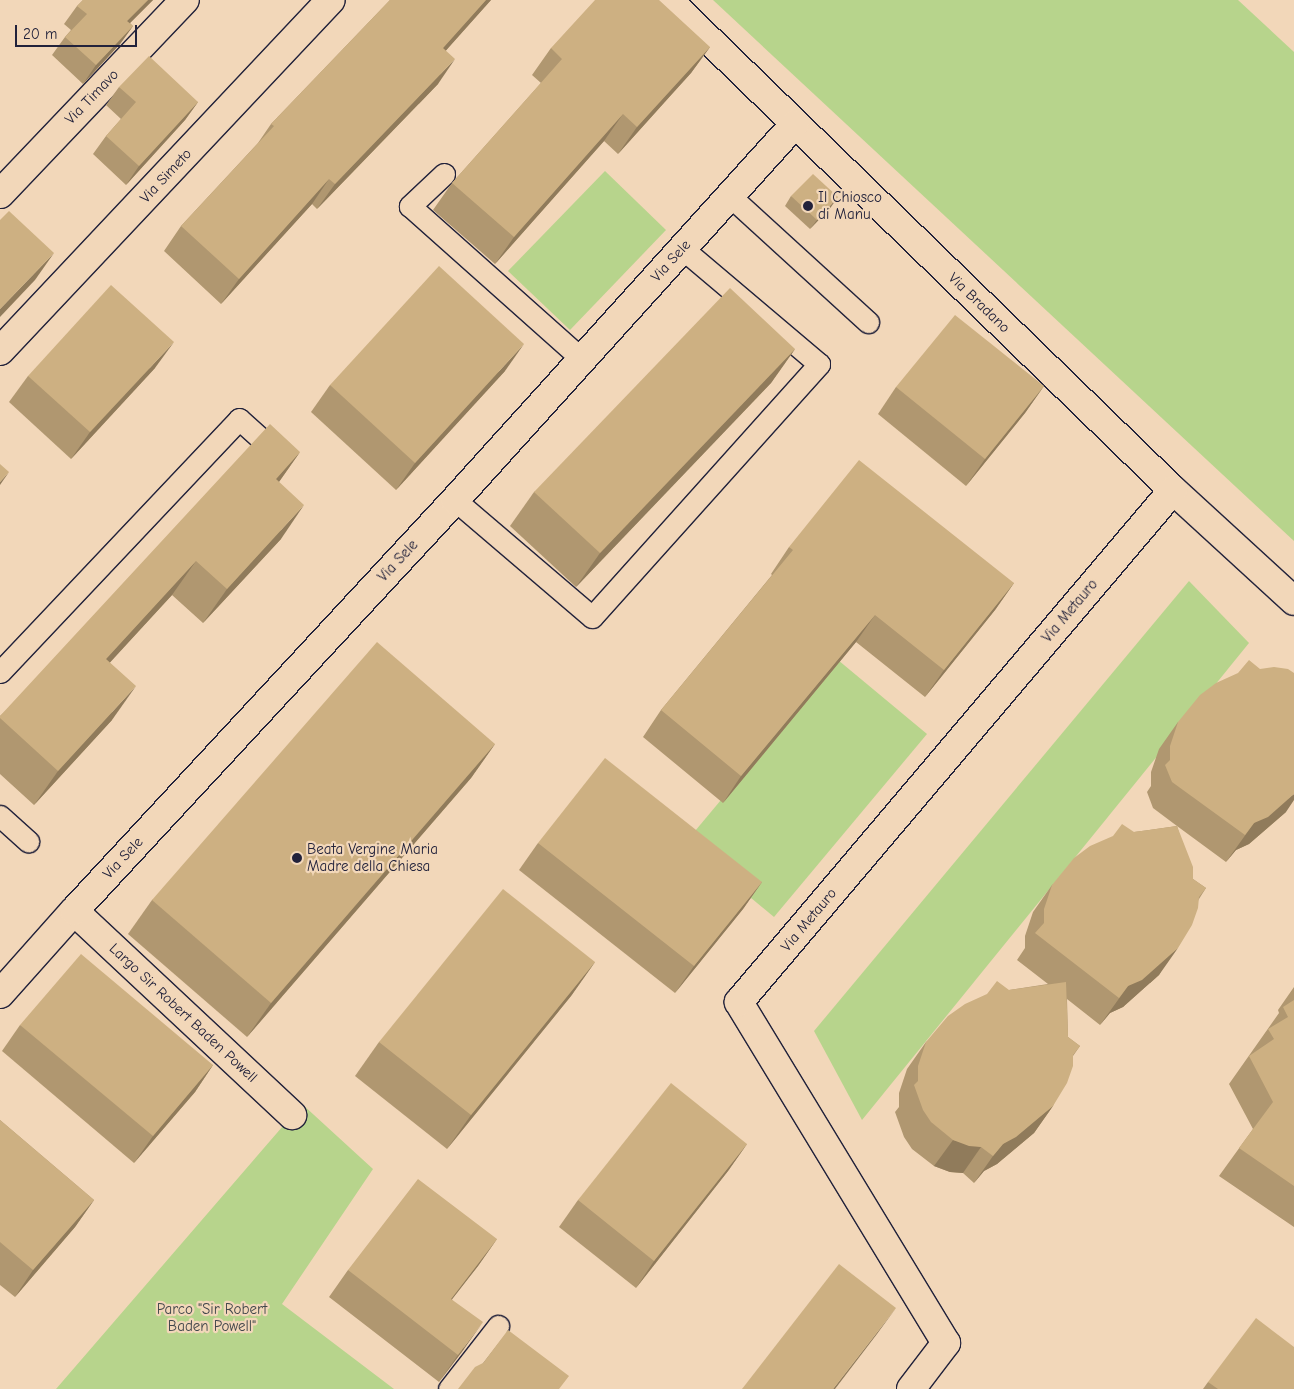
<!DOCTYPE html>
<html>
<head>
<meta charset="utf-8">
<style>
  body { margin:0 }
  #map { position:relative; width:1294px; height:1389px; overflow:hidden; background:#f2d7b9; font-family:"Comic Neue",sans-serif }
  div>[style] { position:absolute }
  .green>* { inset:0; background:#b7d48c }
  .roads { filter:drop-shadow(1px 0 #22223b) drop-shadow(-1px 0 #22223b) drop-shadow(0 1px #22223b) drop-shadow(0 -1px #22223b) }
  .service>* { height:21px; margin:-10.5px; padding:0 10.5px; transform-origin:10.5px; border-radius:10.5px; background:#f2d7b9 }
  .minor>* { height:28px; margin:-14px; padding:0 14px; transform-origin:14px; border-radius:14px; background:#f2d7b9 }
  .wall>* { inset:0; background:#b09770 }
  .shaded-wall>* { inset:0; background:#907b5b }
  .building>* { inset:0; background:#cdb082 }
  .dots>* { width:14px; height:14px; translate:-50% -50%; box-sizing:border-box; border:2px solid #f2d7b9; border-radius:50% }
  span { translate:-50% -50%; white-space:nowrap; text-align:center; line-height:1.15; -webkit-text-stroke:4.5px #f2d7b9; paint-order:stroke }
  .street-label { font-size:15px; color:#22223b }
  .poi-label { font-size:15px; color:#22223b }
  .left { translate:0 -50%; text-align:left }
  .park-label { font-size:15px; color:#40464b }
  .scale { position:absolute; left:15px; top:25px; width:122px; height:22px; box-sizing:border-box; border:2px solid #22223b; border-top:0; padding-left:6px; font-size:15px; line-height:18px; white-space:nowrap; color:#22223b; -webkit-text-stroke:4px #f2d7b9; paint-order:stroke }
</style>
</head>
<body>
<div id="map">
  <div class="green">
    <i style="clip-path:polygon(713px 0,1238px 0,1294px 52px,1294px 541px)"></i>
    <i style="clip-path:polygon(605px 171px,666px 230px,570px 330px,508px 271px)"></i>
    <i style="clip-path:polygon(1189px 581px,1249px 643px,862px 1120px,814px 1031px)"></i>
    <i style="clip-path:polygon(838px 660px,927px 734px,774px 917px,685px 843px)"></i>
    <i style="clip-path:polygon(302px 1104px,373px 1169px,282px 1304px,394px 1389px,56px 1389px)"></i>
  </div>
  <div class="roads">
    <div class="service">
      <i style="left:444px;top:174px;width:47px;rotate:136.7deg"></i>
      <i style="left:410px;top:206px;width:230px;rotate:41.7deg"></i>
      <i style="left:730px;top:196px;width:187px;rotate:42.4deg"></i>
      <i style="left:455px;top:500px;width:180px;rotate:40.5deg"></i>
      <i style="left:592px;top:617px;width:340px;rotate:-48.1deg"></i>
      <i style="left:819px;top:364px;width:178px;rotate:-139.8deg"></i>
      <i style="left:0;top:672px;width:348px;rotate:-46.6deg"></i>
      <i style="left:239px;top:419px;width:40px;rotate:42deg"></i>
      <i style="left:0;top:816px;width:38px;rotate:42deg"></i>
      <i style="left:449px;top:1389px;width:80px;rotate:-52.1deg"></i>
    </div>
    <div class="minor">
      <i style="left:668px;top:0;width:704px;rotate:44.14deg"></i>
      <i style="left:1173px;top:490px;width:164px;rotate:42.5deg"></i>
      <i style="left:0;top:194px;width:268px;rotate:-46.4deg"></i>
      <i style="left:0;top:351px;width:482px;rotate:-46.7deg"></i>
      <i style="left:74px;top:911px;width:299px;rotate:43.1deg"></i>
      <i style="left:0;top:994px;width:111px;rotate:-48.3deg"></i>
      <i style="left:74px;top:911px;width:560px;rotate:-47.17deg"></i>
      <i style="left:455px;top:500px;width:506px;rotate:-47.89deg"></i>
      <i style="left:911px;top:1389px;width:58px;rotate:-52.7deg"></i>
      <i style="left:946px;top:1343px;width:399px;rotate:-121.3deg"></i>
      <i style="left:739px;top:1002px;width:671px;rotate:-49.71deg"></i>
    </div>
  </div>
  <div class="wall">
    <i style="clip-path:polygon(83px 0,153px 0,130px 23px,133px 26px,120px 44px,83px 84px,52px 55px,65px 37px,71px 30px,64px 24px,77px 6px)"></i>
    <i style="clip-path:polygon(390px 0,491px 0,446px 50px,438px 84px,317px 209px,312px 204px,221px 304px,164px 251px,181px 226px,258px 143px,271px 124px)"></i>
    <i style="clip-path:polygon(710px 47px,691px 73px,618px 154px,604px 141px,495px 264px,433px 210px,452px 183px,541px 83px,532px 75px,551px 48px)"></i>
    <i style="clip-path:polygon(119px 87px,198px 102px,185px 120px,126px 185px,93px 154px,106px 136px,121px 119px,106px 105px)"></i>
    <i style="clip-path:polygon(791px 196px,831px 207px,810px 229px,785px 206px)"></i>
    <i style="clip-path:polygon(795px 349px,771px 383px,576px 587px,510px 526px,534px 492px)"></i>
    <i style="clip-path:polygon(155px 368px,71px 459px,9px 402px,28px 376px)"></i>
    <i style="clip-path:polygon(505px 371px,396px 490px,311px 412px,330px 385px)"></i>
    <i style="clip-path:polygon(1044px 386px,1025px 413px,966px 486px,878px 414px,896px 387px)"></i>
    <i style="clip-path:polygon(300px 452px,279px 482px,281px 539px,203px 623px,172px 595px,110px 662px,112px 720px,34px 805px,0 774px,0 716px)"></i>
    <i style="clip-path:polygon(789px 547px,1014px 583px,995px 610px,925px 697px,856px 642px,723px 803px,643px 737px,661px 710px,772px 575px,771px 574px)"></i>
    <i style="clip-path:polygon(1178px 722px,1286px 812px,1249px 844px,1236px 850px,1226px 862px,1177px 826px,1193px 879px,1206px 888px,1199px 899px,1159px 975px,1123px 1007px,1110px 1013px,1100px 1025px,1067px 999px,1068px 1037px,1080px 1046px,1073px 1056px,1053px 1106px,1034px 1133px,997px 1164px,984px 1171px,974px 1183px,963px 1173px,950px 1172px,934px 1166px,912px 1149px,904px 1137px,895px 1112px,899px 1107px,899px 1093px,907px 1069px,926px 1042px,1009px 990px,1048px 984px,1017px 960px,1025px 948px,1025px 936px,1033px 912px,1052px 885px,1134px 832px,1177px 826px,1153px 808px,1147px 792px,1151px 786px,1151px 772px,1159px 749px)"></i>
    <i style="clip-path:polygon(495px 744px,471px 778px,247px 1037px,128px 934px,152px 900px)"></i>
    <i style="clip-path:polygon(538px 843px,762px 882px,743px 909px,675px 993px,519px 870px)"></i>
    <i style="clip-path:polygon(595px 962px,571px 996px,447px 1149px,355px 1076px,379px 1042px)"></i>
    <i style="clip-path:polygon(1294px 987px,1294px 1227px,1219px 1176px,1253px 1129px,1229px 1084px,1279px 1013px,1278px 1010px)"></i>
    <i style="clip-path:polygon(20px 1025px,213px 1065px,195px 1092px,134px 1163px,2px 1051px)"></i>
    <i style="clip-path:polygon(0 1120px,94px 1200px,75px 1227px,15px 1297px,0 1285px)"></i>
    <i style="clip-path:polygon(747px 1144px,728px 1171px,636px 1288px,559px 1227px,578px 1200px)"></i>
    <i style="clip-path:polygon(497px 1239px,478px 1266px,452px 1299px,464px 1349px,439px 1382px,329px 1297px,348px 1270px)"></i>
    <i style="clip-path:polygon(1208px 1382px,1294px 1389px,1203px 1389px)"></i>
  </div>
  <div class="shaded-wall">
    <i style="clip-path:polygon(148px 0,153px 0,114px 39px,127px 21px)"></i>
    <i style="clip-path:polygon(486px 0,491px 0,426px 73px,443px 48px)"></i>
    <i style="clip-path:polygon(133px 26px,120px 44px,83px 84px,96px 65px)"></i>
    <i style="clip-path:polygon(710px 47px,691px 73px,618px 154px,637px 127px)"></i>
    <i style="clip-path:polygon(455px 59px,438px 84px,317px 209px,335px 184px)"></i>
    <i style="clip-path:polygon(198px 102px,185px 120px,126px 185px,139px 166px)"></i>
    <i style="clip-path:polygon(623px 114px,604px 141px,495px 264px,514px 237px)"></i>
    <i style="clip-path:polygon(329px 179px,312px 204px,221px 304px,239px 279px)"></i>
    <i style="clip-path:polygon(838px 197px,831px 207px,810px 229px,817px 220px)"></i>
    <i style="clip-path:polygon(54px 253px,35px 280px,0 317px,0 309px)"></i>
    <i style="clip-path:polygon(174px 342px,155px 368px,71px 459px,90px 432px)"></i>
    <i style="clip-path:polygon(524px 344px,505px 371px,396px 490px,415px 463px)"></i>
    <i style="clip-path:polygon(795px 349px,771px 383px,576px 587px,600px 553px)"></i>
    <i style="clip-path:polygon(1044px 386px,1025px 413px,966px 486px,985px 459px)"></i>
    <i style="clip-path:polygon(300px 452px,276px 486px,276px 479px)"></i>
    <i style="clip-path:polygon(9px 472px,0 485px,0 482px)"></i>
    <i style="clip-path:polygon(304px 505px,281px 539px,203px 623px,227px 589px)"></i>
    <i style="clip-path:polygon(196px 561px,172px 595px,82px 693px,106px 659px)"></i>
    <i style="clip-path:polygon(1014px 583px,995px 610px,925px 697px,944px 670px)"></i>
    <i style="clip-path:polygon(875px 615px,856px 642px,723px 803px,741px 776px)"></i>
    <i style="clip-path:polygon(136px 686px,112px 720px,34px 805px,58px 771px)"></i>
    <i style="clip-path:polygon(495px 744px,471px 778px,247px 1037px,271px 1003px)"></i>
    <i style="clip-path:polygon(1294px 794px,1294px 800px,1286px 812px,1249px 844px,1236px 850px,1226px 862px,1254px 823px)"></i>
    <i style="clip-path:polygon(762px 882px,743px 909px,675px 993px,694px 966px)"></i>
    <i style="clip-path:polygon(1178px 948px,1159px 975px,1123px 1007px,1110px 1013px,1100px 1025px,1128px 986px)"></i>
    <i style="clip-path:polygon(595px 962px,571px 996px,447px 1149px,471px 1115px)"></i>
    <i style="clip-path:polygon(213px 1065px,195px 1092px,134px 1163px,153px 1136px)"></i>
    <i style="clip-path:polygon(1053px 1106px,1034px 1133px,997px 1164px,984px 1171px,974px 1183px,993px 1156px,1003px 1144px)"></i>
    <i style="clip-path:polygon(953px 1140px,981px 1147px,963px 1173px,950px 1172px,934px 1166px)"></i>
    <i style="clip-path:polygon(747px 1144px,728px 1171px,636px 1288px,654px 1261px)"></i>
    <i style="clip-path:polygon(94px 1200px,75px 1227px,15px 1297px,33px 1270px)"></i>
    <i style="clip-path:polygon(497px 1239px,478px 1266px,432px 1325px,451px 1299px)"></i>
    <i style="clip-path:polygon(896px 1308px,877px 1334px,835px 1389px,833px 1389px)"></i>
    <i style="clip-path:polygon(483px 1322px,464px 1349px,439px 1382px,458px 1355px)"></i>
  </div>
  <div class="building">
    <i style="clip-path:polygon(83px 0,148px 0,127px 21px,133px 26px,96px 65px,65px 37px,87px 14px,77px 6px)"></i>
    <i style="clip-path:polygon(390px 0,486px 0,443px 48px,455px 59px,335px 184px,329px 179px,239px 279px,181px 226px,274px 126px,271px 124px)"></i>
    <i style="clip-path:polygon(595px 0,659px 0,710px 47px,637px 127px,623px 114px,514px 237px,452px 183px,562px 59px,551px 48px)"></i>
    <i style="clip-path:polygon(149px 56px,198px 102px,139px 166px,106px 136px,136px 102px,119px 87px)"></i>
    <i style="clip-path:polygon(813px 174px,838px 197px,817px 220px,791px 196px)"></i>
    <i style="clip-path:polygon(9px 211px,54px 253px,0 309px,0 220px)"></i>
    <i style="clip-path:polygon(439px 266px,524px 344px,415px 463px,330px 385px)"></i>
    <i style="clip-path:polygon(111px 285px,174px 342px,90px 432px,28px 376px)"></i>
    <i style="clip-path:polygon(730px 288px,795px 349px,600px 553px,534px 492px)"></i>
    <i style="clip-path:polygon(955px 315px,1044px 386px,985px 459px,896px 387px)"></i>
    <i style="clip-path:polygon(270px 424px,300px 452px,276px 479px,304px 505px,227px 589px,196px 561px,106px 659px,136px 686px,58px 771px,0 718px,0 716px)"></i>
    <i style="clip-path:polygon(859px 460px,1014px 583px,944px 670px,875px 615px,741px 776px,661px 710px,793px 550px,789px 547px)"></i>
    <i style="clip-path:polygon(0 464px,9px 472px,0 482px)"></i>
    <i style="clip-path:polygon(377px 642px,495px 744px,271px 1003px,152px 900px)"></i>
    <i style="clip-path:polygon(1249px 660px,1260px 669px,1274px 667px,1288px 669px,1294px 673px,1294px 794px,1268px 817px,1254px 823px,1245px 835px,1172px 782px,1165px 765px,1170px 760px,1170px 746px,1178px 722px,1200px 695px,1216px 683px,1238px 673px)"></i>
    <i style="clip-path:polygon(605px 758px,762px 882px,694px 966px,538px 843px)"></i>
    <i style="clip-path:polygon(1122px 824px,1134px 832px,1177px 826px,1193px 867px,1193px 879px,1206px 888px,1199px 897px,1198px 908px,1192px 925px,1178px 948px,1142px 980px,1128px 986px,1119px 998px,1035px 933px,1044px 923px,1044px 909px,1052px 885px,1074px 858px,1090px 846px,1113px 836px)"></i>
    <i style="clip-path:polygon(503px 889px,595px 962px,471px 1115px,379px 1042px)"></i>
    <i style="clip-path:polygon(81px 954px,213px 1065px,153px 1136px,20px 1025px)"></i>
    <i style="clip-path:polygon(997px 981px,1009px 990px,1066px 982px,1068px 1037px,1080px 1046px,1073px 1055px,1073px 1066px,1067px 1083px,1053px 1106px,1016px 1137px,1003px 1144px,993px 1156px,981px 1147px,969px 1146px,953px 1140px,931px 1122px,923px 1110px,914px 1085px,918px 1081px,918px 1066px,926px 1042px,948px 1016px,965px 1004px,987px 994px)"></i>
    <i style="clip-path:polygon(1294px 1000px,1294px 1186px,1239px 1148px,1273px 1102px,1249px 1056px,1274px 1039px,1268px 1029px,1288px 1017px,1283px 1007px)"></i>
    <i style="clip-path:polygon(671px 1083px,747px 1144px,654px 1261px,578px 1200px)"></i>
    <i style="clip-path:polygon(0 1120px,94px 1200px,33px 1270px,0 1242px)"></i>
    <i style="clip-path:polygon(418px 1179px,497px 1239px,451px 1299px,483px 1322px,458px 1355px,348px 1270px)"></i>
    <i style="clip-path:polygon(839px 1264px,896px 1308px,833px 1389px,742px 1389px)"></i>
    <i style="clip-path:polygon(1256px 1318px,1294px 1347px,1294px 1389px,1218px 1389px,1208px 1382px)"></i>
    <i style="clip-path:polygon(508px 1330px,569px 1376px,559px 1389px,458px 1389px,475px 1367px,483px 1363px)"></i>
  </div>
  <div class="dots">
    <i style="left:808px;top:206px;background:#22223b"></i>
    <i style="left:297px;top:858px;background:#22223b"></i>
  </div>
  <div class="street-label">
    <span style="left:92px;top:97px;rotate:-46deg">Via Timavo</span>
    <span style="left:166px;top:176px;rotate:-47deg">Via Simeto</span>
    <span style="left:671px;top:261px;rotate:-48deg">Via Sele</span>
    <span style="left:979px;top:303px;rotate:44deg">Via Bradano</span>
    <span style="left:398px;top:561px;rotate:-47deg">Via Sele</span>
    <span style="left:1070px;top:611px;rotate:-50deg">Via Metauro</span>
    <span style="left:123px;top:858px;rotate:-47deg">Via Sele</span>
    <span style="left:809px;top:920px;rotate:-50deg">Via Metauro</span>
    <span style="left:183px;top:1013px;rotate:43deg">Largo Sir Robert Baden Powell</span>
  </div>
  <div class="poi-label">
    <span class="left" style="left:818px;top:206px">Il Chiosco<br>di Manu</span>
    <span class="left" style="left:307px;top:858px">Beata Vergine Maria<br>Madre della Chiesa</span>
  </div>
  <div class="park-label">
    <span style="left:212px;top:1318px">Parco "Sir Robert<br>Baden Powell"</span>
  </div>
  <div class="scale">20 m</div>
</div>
</body>
</html>
